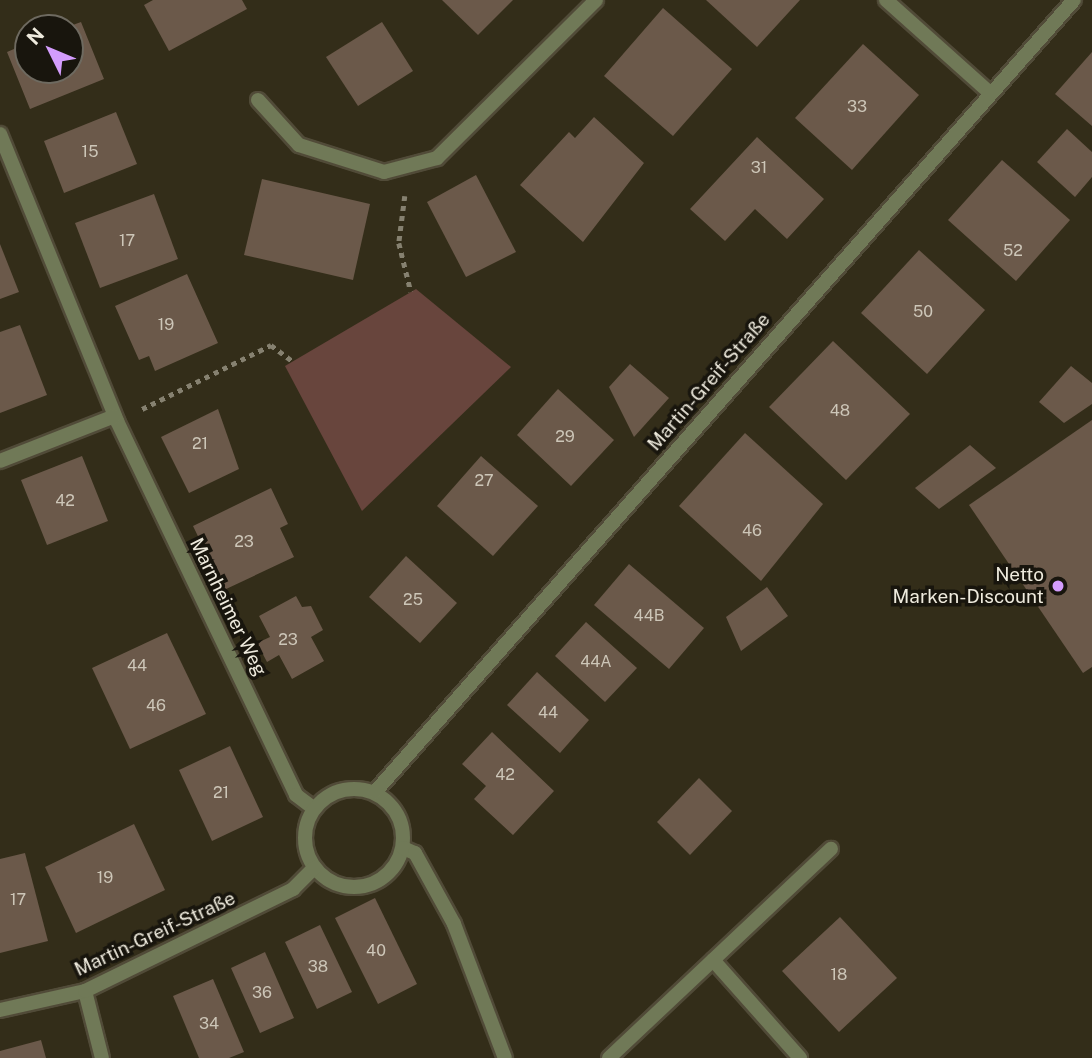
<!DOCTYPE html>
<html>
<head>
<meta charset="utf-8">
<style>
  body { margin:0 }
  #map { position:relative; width:1092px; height:1058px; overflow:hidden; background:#332d19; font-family:"Public Sans",sans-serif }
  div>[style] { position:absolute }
  .green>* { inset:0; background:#68453d }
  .building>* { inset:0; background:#6b594a }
  .path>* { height:4.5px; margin-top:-2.25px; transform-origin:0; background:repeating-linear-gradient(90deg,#868170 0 5px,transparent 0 10px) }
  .roads { filter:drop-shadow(2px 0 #514b38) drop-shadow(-2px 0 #514b38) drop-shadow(0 2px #514b38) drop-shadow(0 -2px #514b38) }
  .street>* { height:14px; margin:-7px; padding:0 7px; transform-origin:7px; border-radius:7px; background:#707957 }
  .street>.ring { margin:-7px; padding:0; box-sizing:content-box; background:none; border:14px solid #707957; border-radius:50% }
  .dots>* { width:19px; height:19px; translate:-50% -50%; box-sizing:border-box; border:4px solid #18150d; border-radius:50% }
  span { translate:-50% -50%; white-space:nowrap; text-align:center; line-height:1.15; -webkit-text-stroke:7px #18150d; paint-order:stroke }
  .number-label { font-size:16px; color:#cdc6b8 }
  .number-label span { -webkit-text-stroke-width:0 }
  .street-label { font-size:19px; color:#eeeadd }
  .poi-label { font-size:19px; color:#eeeadd }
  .right { translate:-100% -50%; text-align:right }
  .north { position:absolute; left:14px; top:14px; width:70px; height:70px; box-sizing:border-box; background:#18150d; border:2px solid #6e6a60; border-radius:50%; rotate:313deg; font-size:19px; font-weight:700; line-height:28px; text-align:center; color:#eeeadd }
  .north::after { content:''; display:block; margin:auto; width:24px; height:32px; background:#d39cfc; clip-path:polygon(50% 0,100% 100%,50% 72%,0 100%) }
</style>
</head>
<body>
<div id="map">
  <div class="green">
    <i style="clip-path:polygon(416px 289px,511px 367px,362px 511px,285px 366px)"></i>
  </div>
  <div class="building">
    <i style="clip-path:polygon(153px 0,242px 0,247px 9px,169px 51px,144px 5px)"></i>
    <i style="clip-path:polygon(442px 0,513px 0,478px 35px)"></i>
    <i style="clip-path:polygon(706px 0,800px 0,757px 47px)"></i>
    <i style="clip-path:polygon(663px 8px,732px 69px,673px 136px,604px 76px)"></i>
    <i style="clip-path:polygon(81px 22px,104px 79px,30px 109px,7px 52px,28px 43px,28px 70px,70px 70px,70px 26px)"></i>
    <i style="clip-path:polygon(382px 22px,413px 71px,358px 106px,326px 57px)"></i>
    <i style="clip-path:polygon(863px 44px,919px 95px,852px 170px,795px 118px)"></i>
    <i style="clip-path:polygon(1092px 52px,1092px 126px,1055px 94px)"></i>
    <i style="clip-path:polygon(116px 112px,137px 164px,64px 193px,44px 141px)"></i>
    <i style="clip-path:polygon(594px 117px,644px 163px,583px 242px,520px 185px,569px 132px,575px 138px)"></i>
    <i style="clip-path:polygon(1067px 129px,1092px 152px,1092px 177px,1075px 197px,1037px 162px)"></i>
    <i style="clip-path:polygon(757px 137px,824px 199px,787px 239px,755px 209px,725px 241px,690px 209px)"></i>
    <i style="clip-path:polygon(1002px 160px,1070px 220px,1016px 281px,948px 220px)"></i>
    <i style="clip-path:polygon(476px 175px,516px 252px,466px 277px,427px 202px)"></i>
    <i style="clip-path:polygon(262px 179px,370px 204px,353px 280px,244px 255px)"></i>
    <i style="clip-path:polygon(154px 194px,178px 259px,100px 288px,75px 223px)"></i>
    <i style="clip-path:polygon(0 244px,19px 292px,0 299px)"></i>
    <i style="clip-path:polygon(919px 250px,985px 310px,927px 374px,861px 313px)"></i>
    <i style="clip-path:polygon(187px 274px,218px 343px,155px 371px,149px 356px,139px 360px,115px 306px)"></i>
    <i style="clip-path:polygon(20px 325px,47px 395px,0 413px,0 332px)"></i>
    <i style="clip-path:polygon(833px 341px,910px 414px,846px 480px,769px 407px)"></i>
    <i style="clip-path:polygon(630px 364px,669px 398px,634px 437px,609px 387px)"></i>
    <i style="clip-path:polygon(1071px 366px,1092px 383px,1092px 404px,1064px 423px,1039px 402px)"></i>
    <i style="clip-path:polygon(558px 389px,614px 440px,571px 486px,517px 435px)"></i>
    <i style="clip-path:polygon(218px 409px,239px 469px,189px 493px,161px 437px)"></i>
    <i style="clip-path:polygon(1092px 420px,1092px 667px,1083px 673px,969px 505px)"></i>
    <i style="clip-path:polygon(745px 433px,823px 504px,761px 581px,679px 506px)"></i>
    <i style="clip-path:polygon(970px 445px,996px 468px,939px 509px,915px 488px)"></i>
    <i style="clip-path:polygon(82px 456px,108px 521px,47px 545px,21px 480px)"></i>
    <i style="clip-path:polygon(481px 456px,538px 506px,493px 556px,437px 506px)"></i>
    <i style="clip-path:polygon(271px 488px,288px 524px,280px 528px,294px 557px,224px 590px,193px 526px)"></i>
    <i style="clip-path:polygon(406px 556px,457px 603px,420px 643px,369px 597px)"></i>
    <i style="clip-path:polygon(629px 564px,704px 628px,669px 669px,594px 605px)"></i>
    <i style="clip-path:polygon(767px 587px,788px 616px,741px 651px,726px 617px)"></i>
    <i style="clip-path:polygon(296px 596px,302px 607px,311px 606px,323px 630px,311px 637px,324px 661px,292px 679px,279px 655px,267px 662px,257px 643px,270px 637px,259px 616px)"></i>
    <i style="clip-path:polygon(586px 622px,637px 668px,605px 702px,555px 656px)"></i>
    <i style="clip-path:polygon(167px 633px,206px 714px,130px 749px,92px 668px)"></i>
    <i style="clip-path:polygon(537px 672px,589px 720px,560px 753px,507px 705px)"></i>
    <i style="clip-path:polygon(492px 732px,554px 791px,513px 835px,474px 799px,486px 786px,462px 764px)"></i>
    <i style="clip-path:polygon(230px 746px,263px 817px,212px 841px,179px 770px)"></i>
    <i style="clip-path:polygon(699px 778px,732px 811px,690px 855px,657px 822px)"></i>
    <i style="clip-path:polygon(134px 824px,165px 890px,76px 933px,45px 867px)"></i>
    <i style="clip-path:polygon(25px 853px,48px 941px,0 953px,0 859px)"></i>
    <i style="clip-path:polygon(375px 898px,417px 984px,378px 1004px,335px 918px)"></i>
    <i style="clip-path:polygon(840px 917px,897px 978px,839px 1032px,782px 971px)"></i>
    <i style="clip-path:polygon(320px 925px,352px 992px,317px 1009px,285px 942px)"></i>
    <i style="clip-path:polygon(265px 952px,294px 1018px,260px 1033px,231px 968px)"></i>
    <i style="clip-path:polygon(213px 979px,244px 1052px,229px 1058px,199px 1058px,173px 996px)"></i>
    <i style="clip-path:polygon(41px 1040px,46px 1058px,0 1058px,0 1051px)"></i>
  </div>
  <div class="path">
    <i style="left:405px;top:196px;width:47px;rotate:97.3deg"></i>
    <i style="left:399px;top:243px;width:50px;rotate:76.2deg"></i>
    <i style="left:142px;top:409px;width:144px;rotate:-26.4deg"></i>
    <i style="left:271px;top:345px;width:26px;rotate:37deg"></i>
  </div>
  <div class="roads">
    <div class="street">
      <i style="left:886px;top:0;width:138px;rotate:41.8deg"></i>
      <i style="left:258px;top:100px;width:61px;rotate:47.7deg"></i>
      <i style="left:299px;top:145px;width:89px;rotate:17.6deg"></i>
      <i style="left:384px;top:172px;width:55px;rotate:-14.8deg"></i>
      <i style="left:437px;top:158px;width:224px;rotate:-44.8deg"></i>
      <i style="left:0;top:134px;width:310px;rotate:67.8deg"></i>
      <i style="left:117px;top:421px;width:415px;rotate:64.4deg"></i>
      <i style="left:296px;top:795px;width:21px;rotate:37deg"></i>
      <i style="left:0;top:461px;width:123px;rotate:-21.4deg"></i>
      <i class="ring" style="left:305px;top:789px;width:84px;height:84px"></i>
      <i style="left:375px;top:792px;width:1056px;rotate:-48.57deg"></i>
      <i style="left:403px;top:848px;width:13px;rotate:23deg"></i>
      <i style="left:415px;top:853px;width:81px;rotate:61.2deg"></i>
      <i style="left:454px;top:924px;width:143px;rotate:69.2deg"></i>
      <i style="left:713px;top:960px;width:131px;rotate:48.4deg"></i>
      <i style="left:85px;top:991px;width:69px;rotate:75.8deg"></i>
      <i style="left:0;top:1010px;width:87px;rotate:-12.6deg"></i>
      <i style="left:85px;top:991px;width:232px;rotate:-26.1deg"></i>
      <i style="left:293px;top:889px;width:30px;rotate:-45deg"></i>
      <i style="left:609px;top:1058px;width:305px;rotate:-43.3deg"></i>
    </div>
  </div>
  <div class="dots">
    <i style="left:1058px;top:586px;background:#d39cfc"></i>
  </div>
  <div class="number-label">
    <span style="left:857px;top:107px">33</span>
    <span style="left:90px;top:152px">15</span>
    <span style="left:759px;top:168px">31</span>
    <span style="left:127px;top:241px">17</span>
    <span style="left:1013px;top:251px">52</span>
    <span style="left:923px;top:312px">50</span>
    <span style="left:166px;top:325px">19</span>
    <span style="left:840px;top:411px">48</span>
    <span style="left:565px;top:437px">29</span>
    <span style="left:200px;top:444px">21</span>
    <span style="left:484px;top:481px">27</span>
    <span style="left:65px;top:501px">42</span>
    <span style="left:752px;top:531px">46</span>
    <span style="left:244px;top:542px">23</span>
    <span style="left:413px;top:600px">25</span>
    <span style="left:649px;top:616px">44B</span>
    <span style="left:288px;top:640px">23</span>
    <span style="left:596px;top:662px">44A</span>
    <span style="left:137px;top:666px">44</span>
    <span style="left:156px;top:706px">46</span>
    <span style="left:548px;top:713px">44</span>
    <span style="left:505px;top:775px">42</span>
    <span style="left:221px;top:793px">21</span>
    <span style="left:105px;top:878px">19</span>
    <span style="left:18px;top:900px">17</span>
    <span style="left:376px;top:951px">40</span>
    <span style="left:318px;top:967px">38</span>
    <span style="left:839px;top:975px">18</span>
    <span style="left:262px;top:993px">36</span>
    <span style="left:209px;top:1024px">34</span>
  </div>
  <div class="street-label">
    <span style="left:709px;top:382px;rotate:-49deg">Martin-Greif-Straße</span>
    <span style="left:228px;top:607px;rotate:64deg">Marnheimer Weg</span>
    <span style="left:155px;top:934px;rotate:-25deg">Martin-Greif-Straße</span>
  </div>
  <div class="poi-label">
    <span class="right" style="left:1044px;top:586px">Netto<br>Marken-Discount</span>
  </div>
  <div class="north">N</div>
</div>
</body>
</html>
